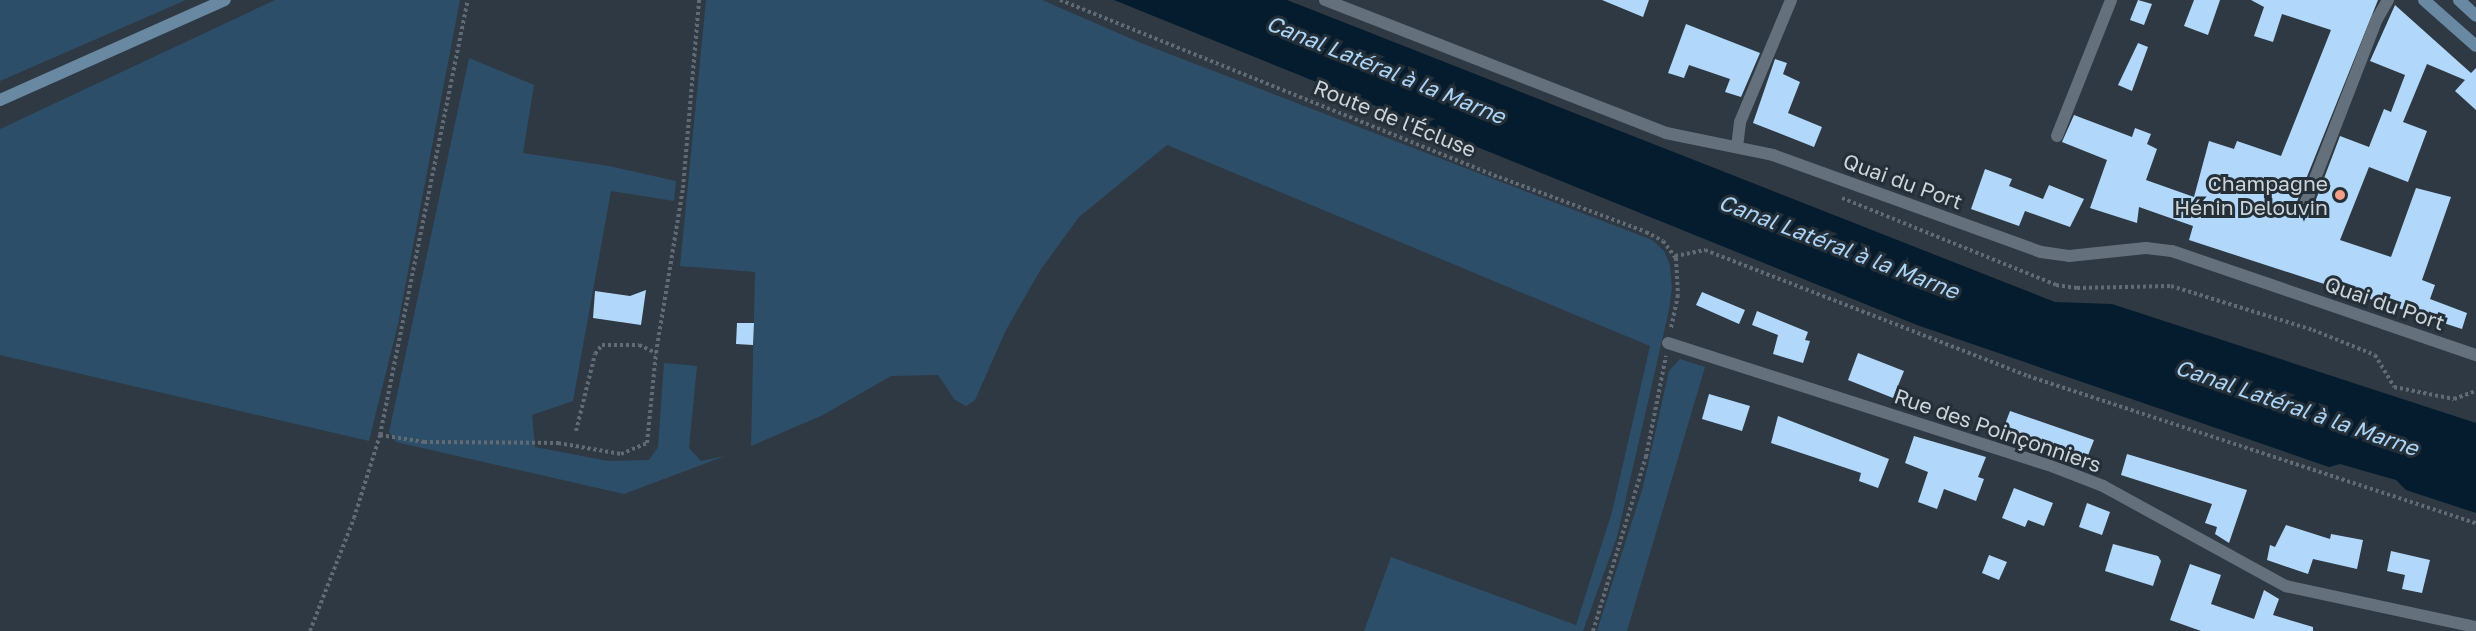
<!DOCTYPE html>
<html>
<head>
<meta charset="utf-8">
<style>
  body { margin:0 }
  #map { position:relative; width:2476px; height:631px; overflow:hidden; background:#2e3943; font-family:"Golos Text",sans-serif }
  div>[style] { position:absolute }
  .green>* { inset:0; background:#2d4e69 }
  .water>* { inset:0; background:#041c2e }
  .building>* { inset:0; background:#b1d8fa }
  .path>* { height:4px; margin-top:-2px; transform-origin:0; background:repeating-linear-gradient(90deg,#626b74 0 3px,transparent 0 6px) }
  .street>* { height:12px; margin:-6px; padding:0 6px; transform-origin:6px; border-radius:6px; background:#64707b }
  .secondary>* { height:12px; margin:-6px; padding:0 6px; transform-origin:6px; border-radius:6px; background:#6988a2 }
  .dots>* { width:16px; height:16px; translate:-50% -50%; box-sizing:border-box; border:3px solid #242f38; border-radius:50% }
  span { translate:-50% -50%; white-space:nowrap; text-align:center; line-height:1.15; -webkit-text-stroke:6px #242f38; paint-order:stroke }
  .street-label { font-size:21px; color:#ccd3d9 }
  .poi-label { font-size:21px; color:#ccd3d9 }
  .right { translate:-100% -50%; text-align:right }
  .water-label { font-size:22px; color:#acd4f7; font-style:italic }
</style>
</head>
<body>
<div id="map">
  <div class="green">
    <i style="clip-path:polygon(0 0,186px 0,0 81px)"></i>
    <i style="clip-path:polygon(275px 0,460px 0,398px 324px,369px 441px,0 355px,0 129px)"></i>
    <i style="clip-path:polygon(706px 0,1042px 0,1141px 43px,1652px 240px,1664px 251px,1670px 265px,1672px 288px,1669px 310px,1617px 537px,1583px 631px,1364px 631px,1391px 557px,1576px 625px,1612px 512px,1650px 346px,1167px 145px,1079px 217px,1041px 269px,1006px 330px,975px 400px,966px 406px,955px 400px,938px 375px,891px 376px,823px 415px,751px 446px,755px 272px,680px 266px)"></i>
    <i style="clip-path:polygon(469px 58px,534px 85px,523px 153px,609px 166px,676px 181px,674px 201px,611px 191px,573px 401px,532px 415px,535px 447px,608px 461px,649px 460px,658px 447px,664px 363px,697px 366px,689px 448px,701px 461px,725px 456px,624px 494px,396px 442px,389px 432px)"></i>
    <i style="clip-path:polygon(1680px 359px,1705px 367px,1627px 631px,1597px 631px,1643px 487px,1669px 371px)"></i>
  </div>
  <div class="water">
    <i style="clip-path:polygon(1114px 0,1287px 0,2055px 302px,2112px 304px,2476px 423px,2476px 513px,2406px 490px,2396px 480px,2340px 464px,2329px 467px,1917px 325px)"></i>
  </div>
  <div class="building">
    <i style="clip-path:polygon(1602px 0,1649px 0,1643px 17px)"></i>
    <i style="clip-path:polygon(2138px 0,2152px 4px,2144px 25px,2130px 20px)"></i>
    <i style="clip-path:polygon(2194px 0,2220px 0,2208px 35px,2184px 26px)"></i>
    <i style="clip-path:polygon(2251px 0,2378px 0,2296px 204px,2302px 215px,2312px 210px,2340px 136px,2369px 147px,2384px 109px,2391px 112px,2405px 75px,2370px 61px,2395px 5px,2471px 73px,2476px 68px,2476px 110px,2455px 91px,2465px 80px,2427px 64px,2403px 122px,2427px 131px,2408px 182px,2369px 167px,2340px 240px,2391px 257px,2416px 188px,2451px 197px,2422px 280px,2435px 285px,2430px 299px,2467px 313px,2462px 329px,2189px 240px,2193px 226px,2139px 207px,2137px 223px,2090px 208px,2107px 160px,2062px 142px,2074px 115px,2132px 137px,2135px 128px,2151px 134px,2147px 144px,2157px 149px,2146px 180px,2194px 197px,2209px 141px,2234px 149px,2237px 141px,2281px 156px,2331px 30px,2282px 14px,2273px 42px,2254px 36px,2264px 7px)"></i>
    <i style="clip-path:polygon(1686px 24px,1760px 53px,1741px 97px,1725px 92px,1730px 79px,1689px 65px,1684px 78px,1668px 73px)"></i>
    <i style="clip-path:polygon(2138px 43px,2148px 47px,2132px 91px,2118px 85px)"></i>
    <i style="clip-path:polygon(1775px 59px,1787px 63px,1783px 74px,1800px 82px,1788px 113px,1822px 127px,1814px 147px,1753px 123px)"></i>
    <i style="clip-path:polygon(1985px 169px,2012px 179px,2009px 186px,2043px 199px,2049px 185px,2084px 199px,2070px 227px,2025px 211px,2019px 226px,1971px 209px)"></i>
    <i style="clip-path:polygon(646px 290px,641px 325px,593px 318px,595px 291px,630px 296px)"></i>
    <i style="clip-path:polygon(1702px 292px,1745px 310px,1739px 324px,1696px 305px)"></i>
    <i style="clip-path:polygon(1757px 311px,1808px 332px,1805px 340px,1810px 341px,1803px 363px,1773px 354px,1778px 335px,1752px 325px)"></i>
    <i style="clip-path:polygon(737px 323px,754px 323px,753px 345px,736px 344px)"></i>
    <i style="clip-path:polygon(1858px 353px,1904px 371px,1893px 398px,1848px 380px)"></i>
    <i style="clip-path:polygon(1709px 394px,1750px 406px,1742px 431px,1702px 419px)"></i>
    <i style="clip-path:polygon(2010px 411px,2094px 440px,2085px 463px,2070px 455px,2001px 435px)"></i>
    <i style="clip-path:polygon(1778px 416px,1889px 459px,1878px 488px,1859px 481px,1861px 473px,1771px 443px)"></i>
    <i style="clip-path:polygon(1914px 436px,1986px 457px,1978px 477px,1984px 479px,1976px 501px,1944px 489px,1937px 509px,1918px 502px,1928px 472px,1905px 463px)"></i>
    <i style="clip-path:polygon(2127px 454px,2247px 490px,2229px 543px,2215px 534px,2217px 527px,2205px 523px,2212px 504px,2121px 475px)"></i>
    <i style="clip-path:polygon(2014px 488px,2053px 503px,2044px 526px,2028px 520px,2025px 527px,2002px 518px)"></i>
    <i style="clip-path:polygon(2087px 503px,2110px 512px,2102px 535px,2079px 527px)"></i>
    <i style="clip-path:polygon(2286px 525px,2330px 539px,2331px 534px,2363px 540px,2357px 569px,2313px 559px,2308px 574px,2267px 560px,2270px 545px,2275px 547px)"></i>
    <i style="clip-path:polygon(2113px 544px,2158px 556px,2161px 561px,2153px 586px,2105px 571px)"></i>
    <i style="clip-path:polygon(2391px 551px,2430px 560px,2422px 593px,2402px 589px,2405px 575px,2387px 571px)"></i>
    <i style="clip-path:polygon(1989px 555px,2007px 562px,1999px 580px,1982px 573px)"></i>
    <i style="clip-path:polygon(2190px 564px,2221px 575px,2211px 604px,2254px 619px,2264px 590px,2279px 599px,2273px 615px,2313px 627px,2313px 631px,2201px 631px,2170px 620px)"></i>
  </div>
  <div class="path">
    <i style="left:1060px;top:0;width:473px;rotate:22deg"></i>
    <i style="left:1499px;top:177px;width:157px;rotate:20.5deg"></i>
    <i style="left:1646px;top:232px;width:19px;rotate:28deg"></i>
    <i style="left:1663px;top:241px;width:21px;rotate:53deg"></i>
    <i style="left:1676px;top:258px;width:37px;rotate:87deg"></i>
    <i style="left:1678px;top:295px;width:34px;rotate:102deg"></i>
    <i style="left:1842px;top:198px;width:231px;rotate:22.1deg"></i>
    <i style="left:2056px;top:285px;width:21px;rotate:8deg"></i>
    <i style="left:2077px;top:288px;width:94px;rotate:-1.2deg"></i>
    <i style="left:2171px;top:286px;width:149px;rotate:17.2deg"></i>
    <i style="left:2313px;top:330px;width:67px;rotate:22deg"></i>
    <i style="left:2375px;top:355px;width:37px;rotate:59deg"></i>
    <i style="left:2394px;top:387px;width:61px;rotate:11.3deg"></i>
    <i style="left:2454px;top:399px;width:23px;rotate:-20deg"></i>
    <i style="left:1675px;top:256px;width:31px;rotate:-11deg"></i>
    <i style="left:1705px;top:250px;width:347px;rotate:21.3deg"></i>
    <i style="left:2028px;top:376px;width:472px;rotate:18.2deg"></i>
    <i style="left:576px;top:431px;width:79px;rotate:-76.1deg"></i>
    <i style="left:595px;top:354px;width:11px;rotate:-52deg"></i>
    <i style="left:602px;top:345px;width:37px"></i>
    <i style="left:639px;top:345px;width:19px;rotate:25deg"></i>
    <i style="left:380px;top:435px;width:45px;rotate:9deg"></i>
    <i style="left:424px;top:442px;width:134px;rotate:0.4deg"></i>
    <i style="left:558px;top:443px;width:64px;rotate:9.9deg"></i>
    <i style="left:621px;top:454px;width:28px;rotate:-23deg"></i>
    <i style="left:647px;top:443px;width:90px;rotate:-84.3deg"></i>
    <i style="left:656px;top:353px;width:167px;rotate:-80.7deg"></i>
    <i style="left:683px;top:188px;width:189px;rotate:-85.1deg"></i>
    <i style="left:310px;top:631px;width:121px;rotate:-68.7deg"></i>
    <i style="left:354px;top:518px;width:87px;rotate:-72.6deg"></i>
    <i style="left:380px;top:435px;width:444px;rotate:-78.6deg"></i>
    <i style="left:1593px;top:631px;width:182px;rotate:-73.1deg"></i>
    <i style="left:1646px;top:457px;width:103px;rotate:-78.8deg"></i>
  </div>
  <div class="street">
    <i style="left:1325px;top:0;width:366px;rotate:21.3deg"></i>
    <i style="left:1666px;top:133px;width:109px;rotate:11.6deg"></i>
    <i style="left:1773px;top:155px;width:285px;rotate:19.9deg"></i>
    <i style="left:2041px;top:252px;width:28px;rotate:8deg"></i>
    <i style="left:2069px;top:256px;width:77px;rotate:-5.9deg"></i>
    <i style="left:2146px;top:248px;width:26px;rotate:7deg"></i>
    <i style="left:2172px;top:251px;width:321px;rotate:18.9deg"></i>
    <i style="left:2057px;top:136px;width:146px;rotate:-68.3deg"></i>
    <i style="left:1737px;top:147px;width:25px;rotate:-83deg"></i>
    <i style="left:1740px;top:122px;width:132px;rotate:-67.3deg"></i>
    <i style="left:2304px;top:207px;width:202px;rotate:-68.8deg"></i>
    <i style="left:2377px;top:19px;width:22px;rotate:-60deg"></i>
    <i style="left:1668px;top:343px;width:397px;rotate:17.8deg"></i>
    <i style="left:2046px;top:464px;width:61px;rotate:21.1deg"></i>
    <i style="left:2103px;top:486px;width:209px;rotate:28.7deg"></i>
    <i style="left:2286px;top:586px;width:194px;rotate:12.2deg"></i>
  </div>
  <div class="secondary">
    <i style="left:2424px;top:0;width:69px;rotate:41.5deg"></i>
    <i style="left:2459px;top:0;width:23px;rotate:43deg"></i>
    <i style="left:0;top:100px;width:246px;rotate:-24deg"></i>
  </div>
  <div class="dots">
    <i style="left:2340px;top:195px;background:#f49e88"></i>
  </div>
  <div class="street-label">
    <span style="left:1395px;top:118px;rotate:22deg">Route de l'Écluse</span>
    <span style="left:1903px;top:181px;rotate:20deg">Quai du Port</span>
    <span style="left:2385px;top:303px;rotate:19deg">Quai du Port</span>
    <span style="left:1998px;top:430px;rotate:19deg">Rue des Poinçonniers</span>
  </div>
  <div class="poi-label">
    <span class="right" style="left:2328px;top:195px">Champagne<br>Hénin Delouvin</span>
  </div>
  <div class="water-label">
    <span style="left:1386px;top:69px;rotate:22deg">Canal Latéral à la Marne</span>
    <span style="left:1839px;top:246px;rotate:21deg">Canal Latéral à la Marne</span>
    <span style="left:2297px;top:407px;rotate:19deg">Canal Latéral à la Marne</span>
  </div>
</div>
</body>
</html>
